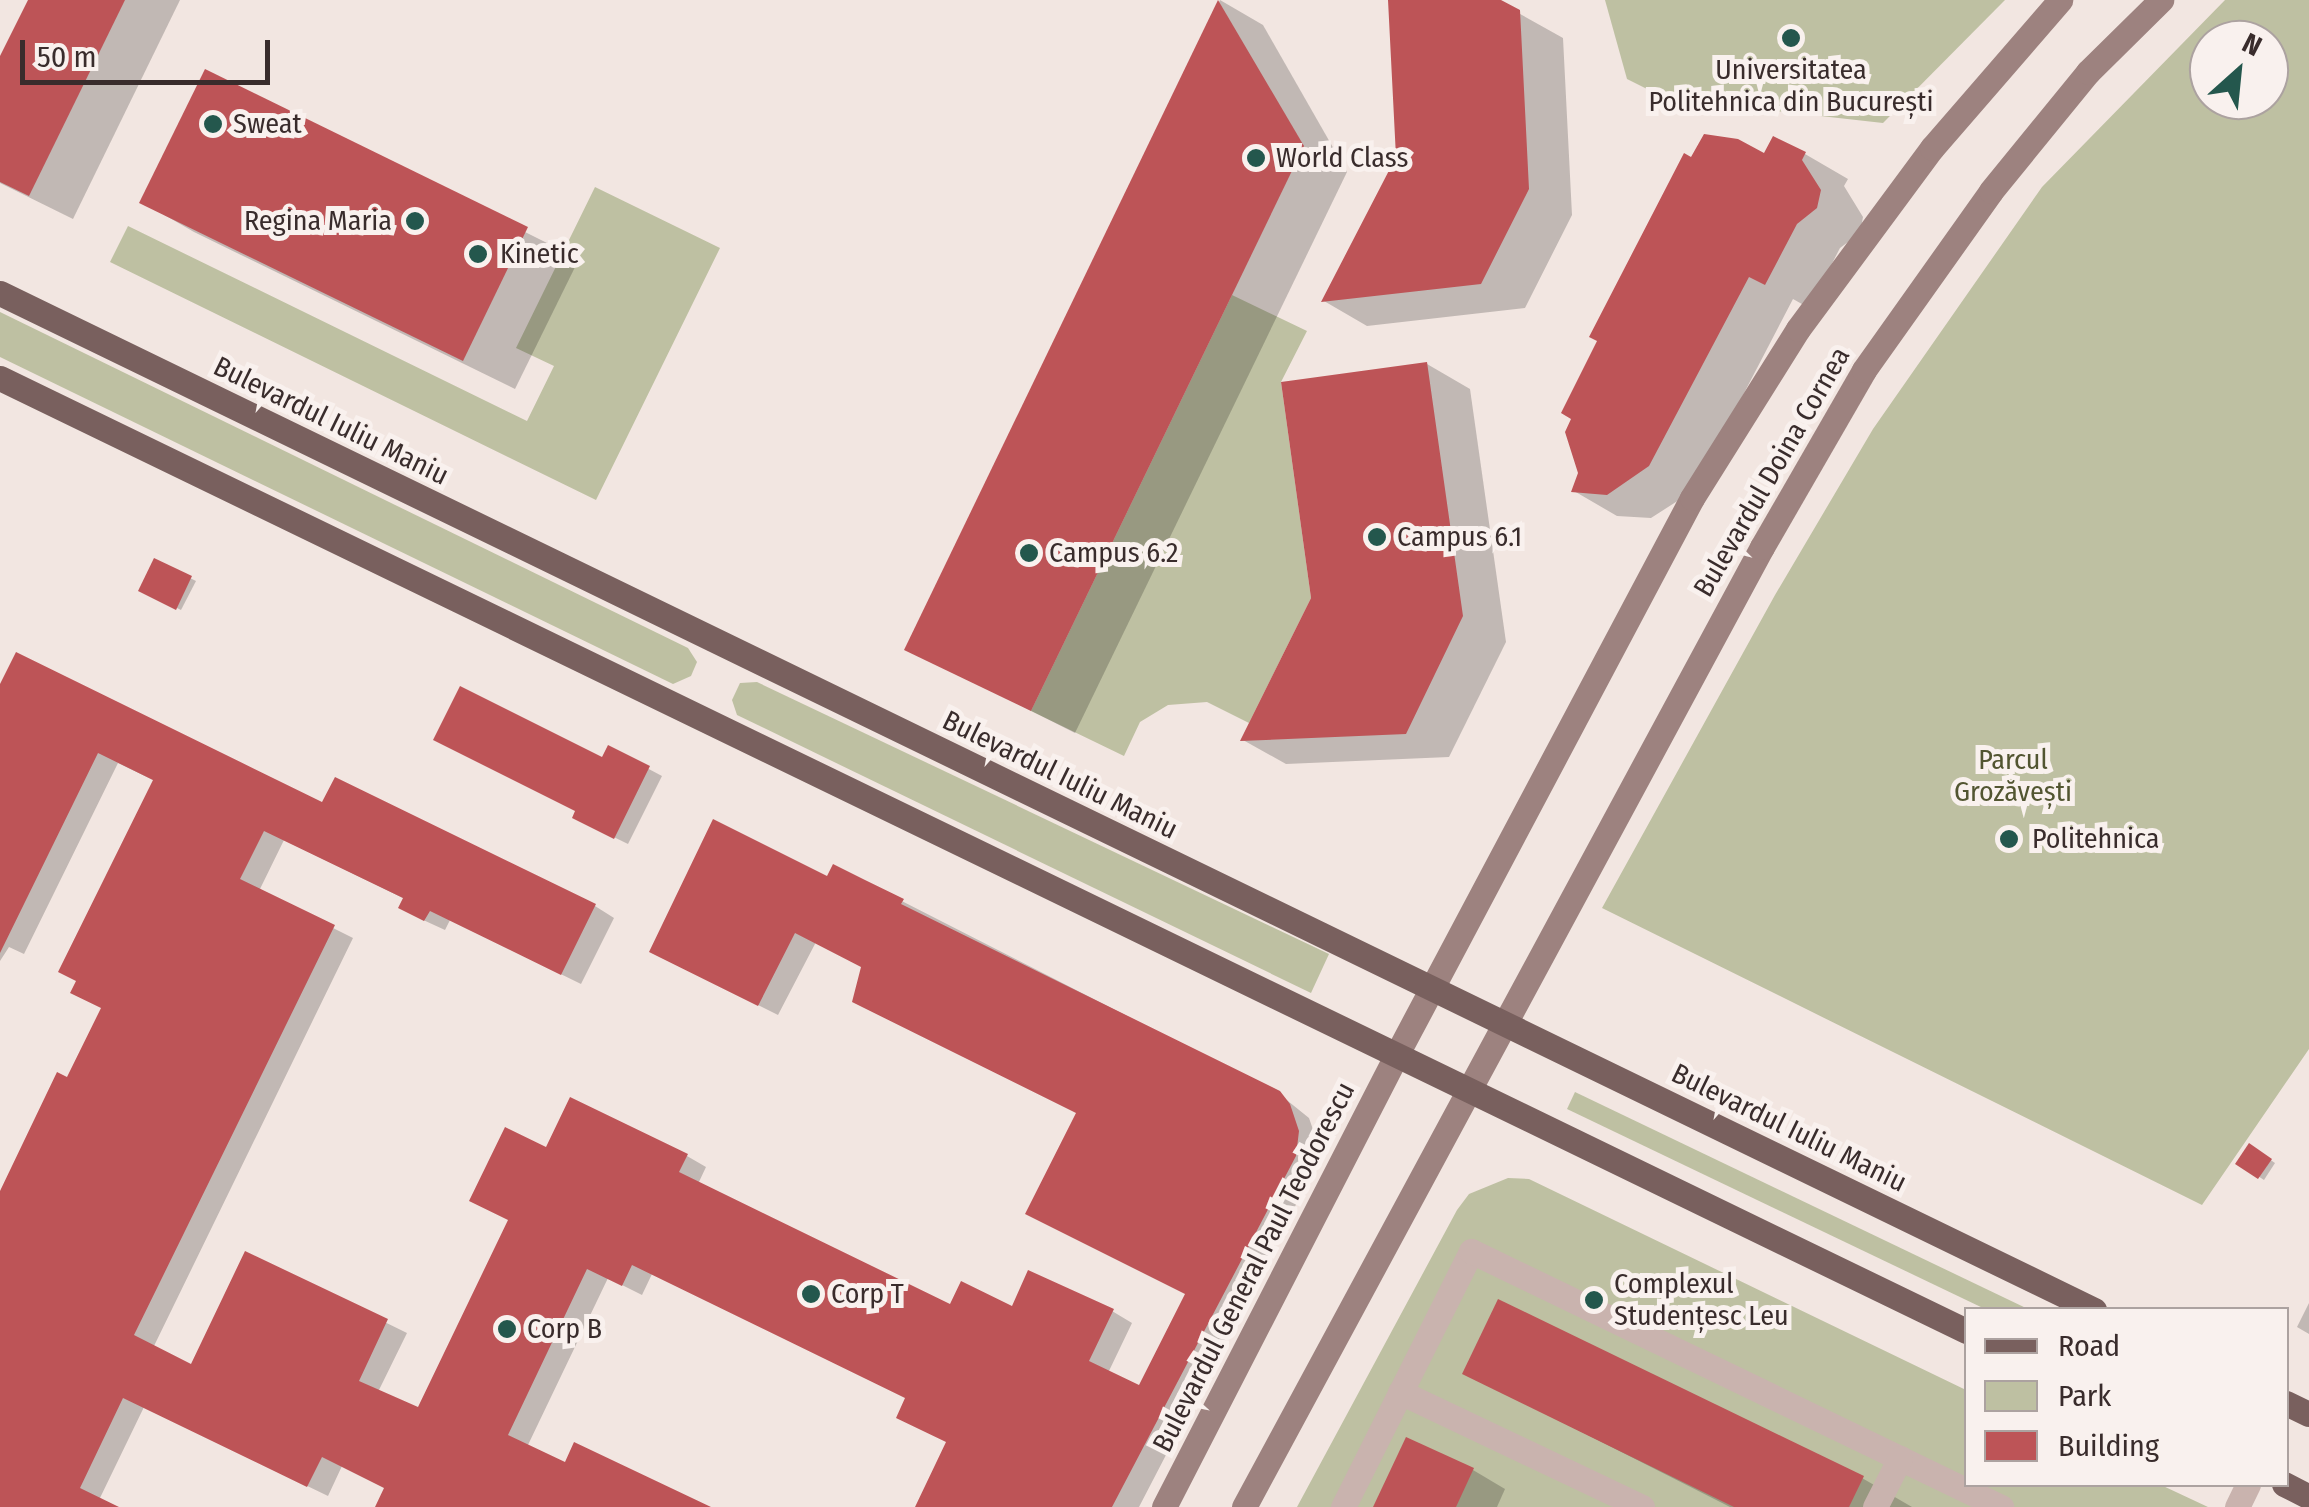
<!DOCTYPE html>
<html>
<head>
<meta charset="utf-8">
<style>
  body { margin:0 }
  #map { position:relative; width:2309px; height:1507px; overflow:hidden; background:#f2e6e1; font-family:"Fira Sans Condensed",sans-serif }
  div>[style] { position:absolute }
  .green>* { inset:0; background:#bec0a2 }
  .shadow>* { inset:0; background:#0003 }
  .building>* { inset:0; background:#bd5457 }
  .street>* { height:25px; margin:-12.5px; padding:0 12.5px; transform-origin:12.5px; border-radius:12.5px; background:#c9b3ae }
  .secondary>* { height:25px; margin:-12.5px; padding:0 12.5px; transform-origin:12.5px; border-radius:12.5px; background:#9d827f }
  .primary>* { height:25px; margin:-12.5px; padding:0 12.5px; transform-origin:12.5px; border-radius:12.5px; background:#79605e }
  .dots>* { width:28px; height:28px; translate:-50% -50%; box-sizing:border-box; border:5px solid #f9f1ee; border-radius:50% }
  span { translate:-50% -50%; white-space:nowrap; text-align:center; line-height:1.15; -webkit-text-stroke:10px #f9f1ee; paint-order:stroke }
  .poi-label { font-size:28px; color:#392c2c }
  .left { translate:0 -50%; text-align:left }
  .right { translate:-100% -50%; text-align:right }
  .street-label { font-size:28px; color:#392c2c }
  .park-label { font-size:28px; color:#525531 }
  .legend { position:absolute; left:1964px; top:1307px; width:325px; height:180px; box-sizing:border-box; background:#f9f1ee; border:2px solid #aca2a0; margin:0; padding:12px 18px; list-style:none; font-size:30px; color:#392c2c }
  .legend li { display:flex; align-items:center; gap:20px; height:50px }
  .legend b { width:50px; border:2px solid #aca2a0 }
  .north { position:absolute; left:2189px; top:20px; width:100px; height:100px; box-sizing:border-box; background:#f9f1ee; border:2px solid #aca2a0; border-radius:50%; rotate:27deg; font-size:28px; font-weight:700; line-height:40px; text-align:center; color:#392c2c }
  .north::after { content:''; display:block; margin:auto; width:35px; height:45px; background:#24574d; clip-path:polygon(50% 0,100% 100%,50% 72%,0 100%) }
  .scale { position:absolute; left:20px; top:40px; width:250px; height:45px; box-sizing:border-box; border:5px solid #392c2c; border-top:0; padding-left:12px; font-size:30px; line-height:35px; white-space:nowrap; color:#392c2c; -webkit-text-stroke:8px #f9f1ee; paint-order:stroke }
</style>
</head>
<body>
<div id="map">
  <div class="green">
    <i style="clip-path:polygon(1605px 0,2005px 0,1883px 123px,1667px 99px,1627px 79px)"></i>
    <i style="clip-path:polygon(evenodd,2225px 0,2309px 0,2309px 1049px,2202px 1205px,1602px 908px,1775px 595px,1873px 429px,2042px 187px,2225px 0,2209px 40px,2269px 40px,2269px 100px,2209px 100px,2209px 40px)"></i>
    <i style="clip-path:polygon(595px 187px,720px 248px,596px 500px,110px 262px,128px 226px,527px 421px,554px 366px,516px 348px)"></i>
    <i style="clip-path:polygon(1232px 295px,1307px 331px,1281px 382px,1311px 598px,1249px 723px,1207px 702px,1168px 705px,1140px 722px,1124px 756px,1031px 711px)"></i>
    <i style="clip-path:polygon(0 312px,688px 648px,697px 662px,691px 676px,673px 684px,0 357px)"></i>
    <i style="clip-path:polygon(757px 682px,1329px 954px,1311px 993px,737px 715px,732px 700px,740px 683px)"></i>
    <i style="clip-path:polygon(1575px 1092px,2028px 1309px,1985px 1309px,1567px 1109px)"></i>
    <i style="clip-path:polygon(1508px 1178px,1529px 1179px,1966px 1390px,1966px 1484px,2161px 1485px,2208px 1507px,1297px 1507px,1457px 1210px,1469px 1194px)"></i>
  </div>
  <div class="shadow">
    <i style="clip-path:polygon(30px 0,180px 0,73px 219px,0 183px,0 61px)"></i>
    <i style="clip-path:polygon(1220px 0,1263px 25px,1347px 172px,1075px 733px,907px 648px)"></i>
    <i style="clip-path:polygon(1390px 0,1495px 0,1563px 38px,1572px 215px,1525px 308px,1367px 326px,1324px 301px,1398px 157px)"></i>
    <i style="clip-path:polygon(206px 72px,579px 259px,515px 389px,194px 232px,142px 202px)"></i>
    <i style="clip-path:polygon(1805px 154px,1848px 179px,1844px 186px,1863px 217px,1860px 233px,1840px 248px,1809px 308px,1793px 299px,1693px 491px,1651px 518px,1617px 516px,1574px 491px,1692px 161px)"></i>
    <i style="clip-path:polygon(1427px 364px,1470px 389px,1506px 642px,1449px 757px,1286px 764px,1243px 740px)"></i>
    <i style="clip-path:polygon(156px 561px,196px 581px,181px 610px,141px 590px)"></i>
    <i style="clip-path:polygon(0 689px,595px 906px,614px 918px,581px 984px,450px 920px,445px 930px,421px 919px,405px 899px,284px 840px,259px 891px,353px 938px,153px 1348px,192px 1367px,246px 1254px,407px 1333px,378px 1392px,419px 1411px,547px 1150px,687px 1156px,706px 1167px,698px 1184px,951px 1307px,1112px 1311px,1132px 1323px,1108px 1373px,1140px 1388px,1188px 1294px,1078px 1113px,864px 967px,816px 942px,778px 1015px,672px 962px,828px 879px,835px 867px,1278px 1093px,1309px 1118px,1318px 1144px,1315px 1168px,1139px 1507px,918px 1507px,948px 1442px,908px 1398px,652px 1274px,642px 1295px,608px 1278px,527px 1447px,566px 1466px,705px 1507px,378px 1507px,387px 1489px,342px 1466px,328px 1496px,144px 1407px,99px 1500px,113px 1507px,0 1507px,0 1196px,68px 1080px,103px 1008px,155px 781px,118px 763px,24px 954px,9px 947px,0 961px)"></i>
    <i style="clip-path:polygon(609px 748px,662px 776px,628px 844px,587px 824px)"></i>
    <i style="clip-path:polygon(2250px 1146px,2275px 1163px,2264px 1180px,2238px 1163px)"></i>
    <i style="clip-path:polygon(2309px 1303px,2309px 1334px,2297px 1327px)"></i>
    <i style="clip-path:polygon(1465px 1373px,1862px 1478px,1912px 1507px,1730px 1507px)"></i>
    <i style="clip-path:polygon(1473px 1470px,1505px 1489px,1497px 1507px,1376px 1507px)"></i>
  </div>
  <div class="building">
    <i style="clip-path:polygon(28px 0,125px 0,29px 196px,0 182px,0 56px)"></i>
    <i style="clip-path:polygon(1218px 0,1304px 146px,1031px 711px,904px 650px)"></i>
    <i style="clip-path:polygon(1388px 0,1501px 0,1520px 10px,1529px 189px,1481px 284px,1321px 302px,1396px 157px)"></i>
    <i style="clip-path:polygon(205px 69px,528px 227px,463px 361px,139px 203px)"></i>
    <i style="clip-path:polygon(1704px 134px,1738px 139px,1764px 153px,1773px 136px,1806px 152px,1802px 160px,1821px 190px,1817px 208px,1797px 224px,1765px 285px,1749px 277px,1649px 466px,1607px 495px,1571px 492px,1578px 473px,1565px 432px,1571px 419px,1561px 413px,1597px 341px,1589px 337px,1684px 153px,1691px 157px)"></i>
    <i style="clip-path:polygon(1427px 362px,1463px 616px,1406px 734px,1240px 741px,1311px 598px,1281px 382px)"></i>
    <i style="clip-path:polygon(154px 558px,192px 576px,176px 610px,138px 591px)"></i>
    <i style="clip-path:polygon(16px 652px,322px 802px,335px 777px,596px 904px,561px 975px,430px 911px,424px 921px,398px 908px,403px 898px,264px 831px,240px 879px,335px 925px,134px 1335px,191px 1364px,245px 1251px,388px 1319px,359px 1381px,418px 1407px,508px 1220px,469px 1201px,505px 1127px,546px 1147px,570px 1097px,688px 1154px,679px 1172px,950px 1304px,961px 1281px,1012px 1306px,1028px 1270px,1114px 1309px,1089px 1361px,1139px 1385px,1185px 1294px,1025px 1214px,1076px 1113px,852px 1002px,861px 967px,795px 933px,758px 1006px,649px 952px,713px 819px,827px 876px,833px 864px,865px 880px,904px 899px,901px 904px,1280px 1091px,1290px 1104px,1299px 1131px,1296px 1156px,1112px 1507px,915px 1507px,946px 1442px,896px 1418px,905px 1398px,632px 1265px,622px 1286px,587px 1269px,508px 1435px,565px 1462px,574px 1442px,711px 1507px,375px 1507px,384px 1488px,322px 1457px,307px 1487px,123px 1398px,80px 1488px,119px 1507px,0 1507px,0 1191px,57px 1072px,67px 1077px,101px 1008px,70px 993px,76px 981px,58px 972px,153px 780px,98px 753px,0 953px,0 684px)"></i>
    <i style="clip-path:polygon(460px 686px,602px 757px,608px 745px,650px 766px,614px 839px,572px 818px,575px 811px,433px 740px)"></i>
    <i style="clip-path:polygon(2249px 1143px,2272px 1159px,2258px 1179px,2235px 1164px)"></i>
    <i style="clip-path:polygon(1498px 1299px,1864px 1476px,1849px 1507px,1734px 1507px,1462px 1374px)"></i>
    <i style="clip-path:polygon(1406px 1437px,1474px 1468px,1456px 1507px,1373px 1507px)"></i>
  </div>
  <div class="street">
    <i style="left:1400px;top:1392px;width:268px;rotate:25.4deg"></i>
    <i style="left:1343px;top:1507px;width:286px;rotate:-63.4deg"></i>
    <i style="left:1471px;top:1251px;width:589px;rotate:25.78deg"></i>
    <i style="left:1875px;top:1507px;width:55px;rotate:-63deg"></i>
    <i style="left:2237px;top:1507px;width:25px;rotate:-64deg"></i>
  </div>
  <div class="secondary">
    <i style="left:1164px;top:1507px;width:509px;rotate:-62.78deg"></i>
    <i style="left:1397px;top:1054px;width:629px;rotate:-62.05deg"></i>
    <i style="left:1692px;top:498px;width:199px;rotate:-57.9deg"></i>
    <i style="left:1798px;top:329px;width:225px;rotate:-53.5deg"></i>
    <i style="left:1932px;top:148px;width:196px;rotate:-49.1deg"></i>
    <i style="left:1244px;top:1507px;width:1091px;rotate:-61.65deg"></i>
    <i style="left:1762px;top:547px;width:204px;rotate:-60deg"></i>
    <i style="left:1864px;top:370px;width:219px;rotate:-54.6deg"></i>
    <i style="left:1991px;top:191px;width:154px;rotate:-50.8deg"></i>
    <i style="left:2088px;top:72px;width:103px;rotate:-44.6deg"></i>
  </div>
  <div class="primary">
    <i style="left:0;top:293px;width:2328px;rotate:25.9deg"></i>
    <i style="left:0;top:378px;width:2185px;rotate:25.86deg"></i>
    <i style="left:2286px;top:1403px;width:25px;rotate:26deg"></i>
    <i style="left:2284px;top:1484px;width:28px;rotate:27deg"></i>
  </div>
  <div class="dots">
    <i style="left:1791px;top:38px;background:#24574d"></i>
    <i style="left:213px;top:124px;background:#24574d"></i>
    <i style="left:1256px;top:158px;background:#24574d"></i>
    <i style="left:415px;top:221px;background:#24574d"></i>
    <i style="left:478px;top:254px;background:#24574d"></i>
    <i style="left:1377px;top:537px;background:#24574d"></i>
    <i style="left:1029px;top:553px;background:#24574d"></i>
    <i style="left:2009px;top:839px;background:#24574d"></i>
    <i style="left:811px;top:1294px;background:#24574d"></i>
    <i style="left:1594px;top:1300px;background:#24574d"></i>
    <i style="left:507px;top:1329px;background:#24574d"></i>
  </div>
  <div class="poi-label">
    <span style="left:1791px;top:86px">Universitatea<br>Politehnica din București</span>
    <span class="left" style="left:233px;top:124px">Sweat</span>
    <span class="left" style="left:1276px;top:158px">World Class</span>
    <span class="right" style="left:392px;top:221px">Regina Maria</span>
    <span class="left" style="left:500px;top:254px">Kinetic</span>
    <span class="left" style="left:1397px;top:537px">Campus 6.1</span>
    <span class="left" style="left:1049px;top:553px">Campus 6.2</span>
    <span class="left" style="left:2032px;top:839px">Politehnica</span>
    <span class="left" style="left:1614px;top:1300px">Complexul<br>Studențesc Leu</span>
    <span class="left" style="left:831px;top:1294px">Corp T</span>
    <span class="left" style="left:527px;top:1329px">Corp B</span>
  </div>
  <div class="street-label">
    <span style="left:331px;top:421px;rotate:26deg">Bulevardul Iuliu Maniu</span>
    <span style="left:1772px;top:472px;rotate:-60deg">Bulevardul Doina Cornea</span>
    <span style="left:1060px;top:775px;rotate:26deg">Bulevardul Iuliu Maniu</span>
    <span style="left:1789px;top:1128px;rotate:26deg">Bulevardul Iuliu Maniu</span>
    <span style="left:1254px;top:1267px;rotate:-63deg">Bulevardul General Paul Teodorescu</span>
  </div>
  <div class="park-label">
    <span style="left:2013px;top:776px">Parcul<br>Grozăvești</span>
  </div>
  <ul class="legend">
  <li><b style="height:12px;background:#79605e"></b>Road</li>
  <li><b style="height:28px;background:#bec0a2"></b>Park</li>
  <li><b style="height:28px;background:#bd5457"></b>Building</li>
  </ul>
  <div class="north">N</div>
  <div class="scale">50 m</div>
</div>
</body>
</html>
